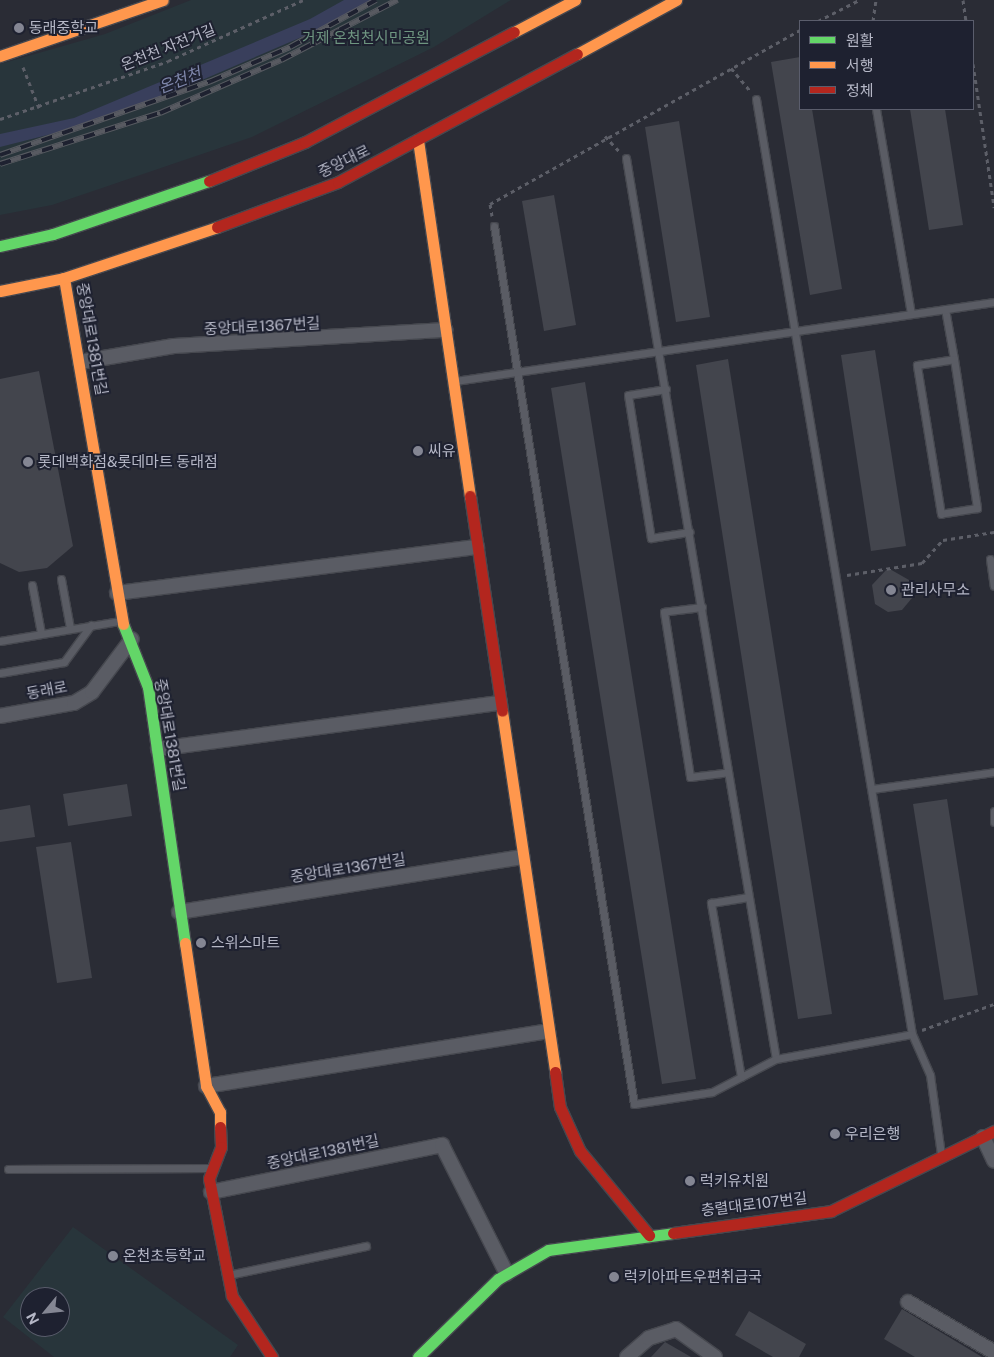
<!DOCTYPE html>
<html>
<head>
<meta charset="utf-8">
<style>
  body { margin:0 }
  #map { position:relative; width:994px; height:1357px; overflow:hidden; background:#2a2c35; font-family:"Public Sans","Noto Sans KR",sans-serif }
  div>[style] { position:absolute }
  .green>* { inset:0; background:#28353b }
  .water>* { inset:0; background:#393f5c }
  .building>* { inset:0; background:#43454d }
  .path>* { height:3px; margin-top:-1.5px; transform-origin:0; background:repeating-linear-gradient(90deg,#5d5f68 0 4px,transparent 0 8px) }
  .roads { filter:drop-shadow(1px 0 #46484f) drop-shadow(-1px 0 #46484f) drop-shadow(0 1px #46484f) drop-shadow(0 -1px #46484f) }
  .lane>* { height:7px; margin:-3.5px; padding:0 3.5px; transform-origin:3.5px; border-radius:3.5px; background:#5a5c64 }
  .street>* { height:14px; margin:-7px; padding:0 7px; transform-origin:7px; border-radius:7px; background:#5a5c64 }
  .fast>* { height:11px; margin:-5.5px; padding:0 5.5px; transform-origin:5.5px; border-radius:5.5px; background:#63d668 }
  .slow>* { height:11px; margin:-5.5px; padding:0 5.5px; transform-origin:5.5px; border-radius:5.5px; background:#ff974d }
  .jam>* { height:11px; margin:-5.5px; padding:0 5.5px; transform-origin:5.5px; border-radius:5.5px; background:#b3261e }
  .rail>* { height:5.5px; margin-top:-2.75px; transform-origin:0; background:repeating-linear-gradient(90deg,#1e2130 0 11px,#585a61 0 22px); box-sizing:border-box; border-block:1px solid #585a61 }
  .dots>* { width:14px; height:14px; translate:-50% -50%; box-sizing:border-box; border:2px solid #1e2130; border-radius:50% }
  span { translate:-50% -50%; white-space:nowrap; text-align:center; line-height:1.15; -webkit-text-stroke:4px #1e2130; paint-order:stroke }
  .poi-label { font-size:15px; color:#b5b7c6 }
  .left { translate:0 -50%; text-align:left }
  .park-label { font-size:15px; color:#6e9580 }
  .street-label { font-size:15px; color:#b5b7c6 }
  .water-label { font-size:16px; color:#7f87ab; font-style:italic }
  .legend { position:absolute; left:799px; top:20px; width:175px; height:90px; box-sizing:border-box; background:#1e2130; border:1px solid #5a5d6c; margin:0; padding:6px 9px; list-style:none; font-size:15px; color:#b5b7c6 }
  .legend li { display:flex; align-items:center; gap:10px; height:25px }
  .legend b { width:25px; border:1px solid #5a5d6c }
  .north { position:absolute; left:20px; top:1287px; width:50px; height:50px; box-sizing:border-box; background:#1e2130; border:1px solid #5a5d6c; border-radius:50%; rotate:242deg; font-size:14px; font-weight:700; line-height:20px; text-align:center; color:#b5b7c6 }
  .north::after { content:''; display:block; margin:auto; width:18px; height:22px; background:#848693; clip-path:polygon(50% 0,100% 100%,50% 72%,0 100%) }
</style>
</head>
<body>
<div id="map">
  <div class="green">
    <i style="clip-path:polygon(191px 0,511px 0,434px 47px,252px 137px,52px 205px,0 215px,0 64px,105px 34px)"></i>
    <i style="clip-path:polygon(evenodd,73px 1227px,238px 1345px,230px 1357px,54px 1357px,3px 1317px,73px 1227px,30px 1297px,60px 1297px,60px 1327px,30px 1327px,30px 1297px)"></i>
  </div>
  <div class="water">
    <i style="clip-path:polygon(344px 0,373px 0,318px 30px,158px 99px,79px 127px,0 147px,0 134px,74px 118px,310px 19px)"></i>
  </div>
  <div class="building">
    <i style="clip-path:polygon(800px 57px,800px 109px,812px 109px,842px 289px,810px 295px,771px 62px)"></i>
    <i style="clip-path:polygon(910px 109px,945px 109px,963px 225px,929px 230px)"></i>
    <i style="clip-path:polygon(679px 121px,710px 317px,676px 322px,645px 127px)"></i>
    <i style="clip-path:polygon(554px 195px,576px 325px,544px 331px,522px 201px)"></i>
    <i style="clip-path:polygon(875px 350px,906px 546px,871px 551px,841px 355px)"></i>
    <i style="clip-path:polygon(728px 359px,832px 1014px,798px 1019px,696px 365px)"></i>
    <i style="clip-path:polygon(39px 371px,73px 546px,47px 568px,19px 572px,0 563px,0 379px)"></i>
    <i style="clip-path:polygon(585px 382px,696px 1079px,662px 1084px,551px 388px)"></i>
    <i style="clip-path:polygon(888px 568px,909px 580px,912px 598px,902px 610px,888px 612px,875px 604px,872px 585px)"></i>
    <i style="clip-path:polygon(127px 784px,132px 816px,68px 826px,63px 794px)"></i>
    <i style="clip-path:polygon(947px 799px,978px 995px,944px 1000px,913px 804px)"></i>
    <i style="clip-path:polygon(30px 805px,35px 837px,0 842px,0 810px)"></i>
    <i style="clip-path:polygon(71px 842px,92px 978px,57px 983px,36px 847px)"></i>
    <i style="clip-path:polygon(902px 1309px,982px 1357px,915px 1357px,884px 1339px)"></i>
    <i style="clip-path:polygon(749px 1311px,806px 1344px,799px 1357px,773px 1357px,735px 1335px)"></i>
    <i style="clip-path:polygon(665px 1342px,691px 1357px,651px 1357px)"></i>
  </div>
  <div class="path">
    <i style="left:963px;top:0;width:21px;rotate:82deg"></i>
    <i style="left:818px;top:21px;width:46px;rotate:-27.1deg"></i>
    <i style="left:873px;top:21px;width:21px;rotate:-82deg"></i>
    <i style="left:973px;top:64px;width:145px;rotate:81.6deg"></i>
    <i style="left:23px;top:67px;width:44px;rotate:68.7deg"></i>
    <i style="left:731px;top:68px;width:30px;rotate:50deg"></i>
    <i style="left:0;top:119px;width:178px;rotate:-19deg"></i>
    <i style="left:168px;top:61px;width:148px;rotate:-24.3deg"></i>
    <i style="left:605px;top:136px;width:21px;rotate:47deg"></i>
    <i style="left:492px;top:216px;width:12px;rotate:-99deg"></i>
    <i style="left:490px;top:204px;width:355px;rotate:-29.3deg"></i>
    <i style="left:847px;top:575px;width:76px;rotate:-9.1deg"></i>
    <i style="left:922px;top:563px;width:31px;rotate:-48deg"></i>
    <i style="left:943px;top:540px;width:52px;rotate:-8.9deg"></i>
    <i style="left:922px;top:1030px;width:77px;rotate:-19.9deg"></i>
  </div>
  <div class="roads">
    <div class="lane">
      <i style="left:756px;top:99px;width:948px;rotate:80.53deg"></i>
      <i style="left:912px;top:1034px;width:45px;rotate:66.3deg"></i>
      <i style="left:930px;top:1075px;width:80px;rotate:82.1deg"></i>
      <i style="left:876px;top:109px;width:208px;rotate:80.3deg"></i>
      <i style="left:626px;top:158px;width:913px;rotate:80.55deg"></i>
      <i style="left:494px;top:226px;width:889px;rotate:80.94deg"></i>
      <i style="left:634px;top:1104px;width:79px;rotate:-8.7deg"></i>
      <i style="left:712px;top:1092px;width:72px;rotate:-27.3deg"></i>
      <i style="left:776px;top:1059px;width:138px;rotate:-10.4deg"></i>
      <i style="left:945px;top:309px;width:51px;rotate:79.8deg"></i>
      <i style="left:954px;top:359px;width:151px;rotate:81.2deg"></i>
      <i style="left:977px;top:508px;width:36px;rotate:171deg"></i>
      <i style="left:941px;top:514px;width:151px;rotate:-99.2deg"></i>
      <i style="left:917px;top:365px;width:37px;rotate:-9deg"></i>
      <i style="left:455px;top:381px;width:545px;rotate:-8.34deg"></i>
      <i style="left:666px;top:389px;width:38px;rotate:171deg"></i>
      <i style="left:628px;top:395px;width:145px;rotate:80.9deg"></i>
      <i style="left:651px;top:538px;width:39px;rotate:-9deg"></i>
      <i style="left:990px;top:559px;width:27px;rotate:82deg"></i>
      <i style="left:61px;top:579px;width:50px;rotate:79.6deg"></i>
      <i style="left:32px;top:585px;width:49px;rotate:79.4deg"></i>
      <i style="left:702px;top:607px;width:38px;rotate:173deg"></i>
      <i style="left:664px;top:612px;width:167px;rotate:81deg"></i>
      <i style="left:690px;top:777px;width:38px;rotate:-7deg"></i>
      <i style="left:0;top:641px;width:122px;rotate:-9.5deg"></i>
      <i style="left:0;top:673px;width:65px;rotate:-9.8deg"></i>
      <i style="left:64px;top:662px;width:46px;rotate:-53.9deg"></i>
      <i style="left:872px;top:789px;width:123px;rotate:-7.9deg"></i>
      <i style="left:994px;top:811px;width:11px;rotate:90deg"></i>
      <i style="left:741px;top:1077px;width:177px;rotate:-99.8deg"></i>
      <i style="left:711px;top:903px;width:38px;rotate:-9deg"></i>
      <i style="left:8px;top:1169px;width:202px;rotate:-0.3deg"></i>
      <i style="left:228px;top:1275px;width:141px;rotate:-11.9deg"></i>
    </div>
    <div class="street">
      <i style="left:80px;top:362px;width:95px;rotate:-9.7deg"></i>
      <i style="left:174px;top:346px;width:272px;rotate:-3.4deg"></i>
      <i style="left:117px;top:593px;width:363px;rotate:-7.3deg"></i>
      <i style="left:0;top:716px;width:75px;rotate:-10deg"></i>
      <i style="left:74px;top:703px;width:21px;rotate:-31deg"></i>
      <i style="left:92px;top:692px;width:66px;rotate:-53deg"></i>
      <i style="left:158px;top:749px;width:345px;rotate:-7.7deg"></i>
      <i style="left:179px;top:912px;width:347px;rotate:-9.1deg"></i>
      <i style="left:206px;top:1086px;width:346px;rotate:-9.1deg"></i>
      <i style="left:983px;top:1137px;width:26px;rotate:65deg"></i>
      <i style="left:211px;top:1192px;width:236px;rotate:-11.5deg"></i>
      <i style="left:442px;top:1145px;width:144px;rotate:63.3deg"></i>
      <i style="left:908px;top:1302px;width:99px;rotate:30.2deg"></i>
      <i style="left:627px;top:1357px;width:29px;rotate:-41deg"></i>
      <i style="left:649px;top:1338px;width:28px;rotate:-18deg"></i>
      <i style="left:676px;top:1329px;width:48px;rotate:35.7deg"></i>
    </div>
    <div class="fast">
      <i style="left:0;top:246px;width:54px;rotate:-12.8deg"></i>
      <i style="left:53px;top:234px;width:165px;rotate:-18.8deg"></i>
      <i style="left:123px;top:624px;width:68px;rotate:68.4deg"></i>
      <i style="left:148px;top:687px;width:259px;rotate:81.8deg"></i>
      <i style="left:418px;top:1357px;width:112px;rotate:-44.3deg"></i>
      <i style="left:498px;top:1279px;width:58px;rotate:-30.1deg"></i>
      <i style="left:548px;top:1250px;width:126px;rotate:-7.7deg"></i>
    </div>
    <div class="slow">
      <i style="left:514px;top:32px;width:69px;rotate:-27.7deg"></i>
      <i style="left:577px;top:54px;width:113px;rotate:-28.6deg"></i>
      <i style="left:0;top:56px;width:172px;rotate:-19deg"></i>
      <i style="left:418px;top:140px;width:360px;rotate:81.7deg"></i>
      <i style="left:64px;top:278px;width:351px;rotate:80.3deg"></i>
      <i style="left:0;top:291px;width:65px;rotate:-11.5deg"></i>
      <i style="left:64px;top:278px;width:161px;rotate:-18.4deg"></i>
      <i style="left:502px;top:711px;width:365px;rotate:81.6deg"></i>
      <i style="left:185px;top:943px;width:145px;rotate:81.6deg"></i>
      <i style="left:206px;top:1086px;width:30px;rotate:62deg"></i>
      <i style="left:220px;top:1112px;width:15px;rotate:90deg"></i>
    </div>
    <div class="jam">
      <i style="left:209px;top:181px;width:104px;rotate:-22.1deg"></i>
      <i style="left:305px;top:142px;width:236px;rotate:-27.8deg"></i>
      <i style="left:217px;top:227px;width:129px;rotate:-20.4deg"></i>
      <i style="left:338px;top:182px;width:271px;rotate:-28.2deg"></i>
      <i style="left:470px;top:496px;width:217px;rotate:81.5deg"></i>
      <i style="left:555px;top:1072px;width:35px;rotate:82deg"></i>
      <i style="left:560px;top:1107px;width:48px;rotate:65.6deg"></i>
      <i style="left:580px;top:1151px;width:109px;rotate:50.6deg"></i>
      <i style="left:220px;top:1127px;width:20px;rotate:87deg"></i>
      <i style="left:221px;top:1147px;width:34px;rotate:111deg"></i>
      <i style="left:209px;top:1179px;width:119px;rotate:78.9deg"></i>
      <i style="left:232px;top:1296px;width:73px;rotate:56.7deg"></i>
      <i style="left:673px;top:1233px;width:160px;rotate:-7.9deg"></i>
      <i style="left:831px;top:1211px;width:182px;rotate:-26.1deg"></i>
    </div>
  </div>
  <div class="rail">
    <i style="left:0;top:155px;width:224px;rotate:-19.3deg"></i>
    <i style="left:211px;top:81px;width:86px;rotate:-23.3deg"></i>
    <i style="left:290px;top:47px;width:98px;rotate:-28.7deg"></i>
    <i style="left:0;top:164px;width:168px;rotate:-17.7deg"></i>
    <i style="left:160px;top:113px;width:132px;rotate:-23.7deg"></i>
    <i style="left:281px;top:60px;width:131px;rotate:-27.3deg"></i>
  </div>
  <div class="dots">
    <i style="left:19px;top:28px;background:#848693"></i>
    <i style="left:418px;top:451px;background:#848693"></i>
    <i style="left:28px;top:462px;background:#848693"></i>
    <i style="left:891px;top:590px;background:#848693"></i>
    <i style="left:201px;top:943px;background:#848693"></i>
    <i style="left:835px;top:1134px;background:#848693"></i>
    <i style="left:690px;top:1181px;background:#848693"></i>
    <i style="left:113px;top:1256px;background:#848693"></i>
    <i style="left:614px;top:1277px;background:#848693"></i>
  </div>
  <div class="poi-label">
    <span class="left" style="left:29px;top:28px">동래중학교</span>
    <span class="left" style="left:428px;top:451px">씨유</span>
    <span class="left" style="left:38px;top:462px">롯데백화점&amp;롯데마트 동래점</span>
    <span class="left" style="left:901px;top:590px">관리사무소</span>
    <span class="left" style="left:211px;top:943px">스위스마트</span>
    <span class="left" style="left:845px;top:1134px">우리은행</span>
    <span class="left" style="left:700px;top:1181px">럭키유치원</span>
    <span class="left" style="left:123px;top:1256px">온천초등학교</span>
    <span class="left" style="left:624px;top:1277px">럭키아파트우편취급국</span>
  </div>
  <div class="park-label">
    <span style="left:366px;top:38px">거제 온천천시민공원</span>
  </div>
  <div class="street-label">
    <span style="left:168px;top:47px;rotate:-22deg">온천천 자전거길</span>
    <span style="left:344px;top:161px;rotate:-26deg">중앙대로</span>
    <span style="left:262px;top:326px;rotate:-3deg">중앙대로1367번길</span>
    <span style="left:92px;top:339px;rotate:80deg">중앙대로1381번길</span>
    <span style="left:47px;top:690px;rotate:-11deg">동래로</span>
    <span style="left:170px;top:735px;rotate:80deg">중앙대로1381번길</span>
    <span style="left:348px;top:868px;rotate:-9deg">중앙대로1367번길</span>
    <span style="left:323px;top:1152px;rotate:-12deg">중앙대로1381번길</span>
    <span style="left:754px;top:1204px;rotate:-7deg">충렬대로107번길</span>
  </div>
  <div class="water-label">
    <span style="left:180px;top:81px;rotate:-21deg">온천천</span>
  </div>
  <ul class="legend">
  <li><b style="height:6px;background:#63d668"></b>원활</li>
  <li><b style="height:6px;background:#ff974d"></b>서행</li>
  <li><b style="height:6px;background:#b3261e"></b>정체</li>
  </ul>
  <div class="north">N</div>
</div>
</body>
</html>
